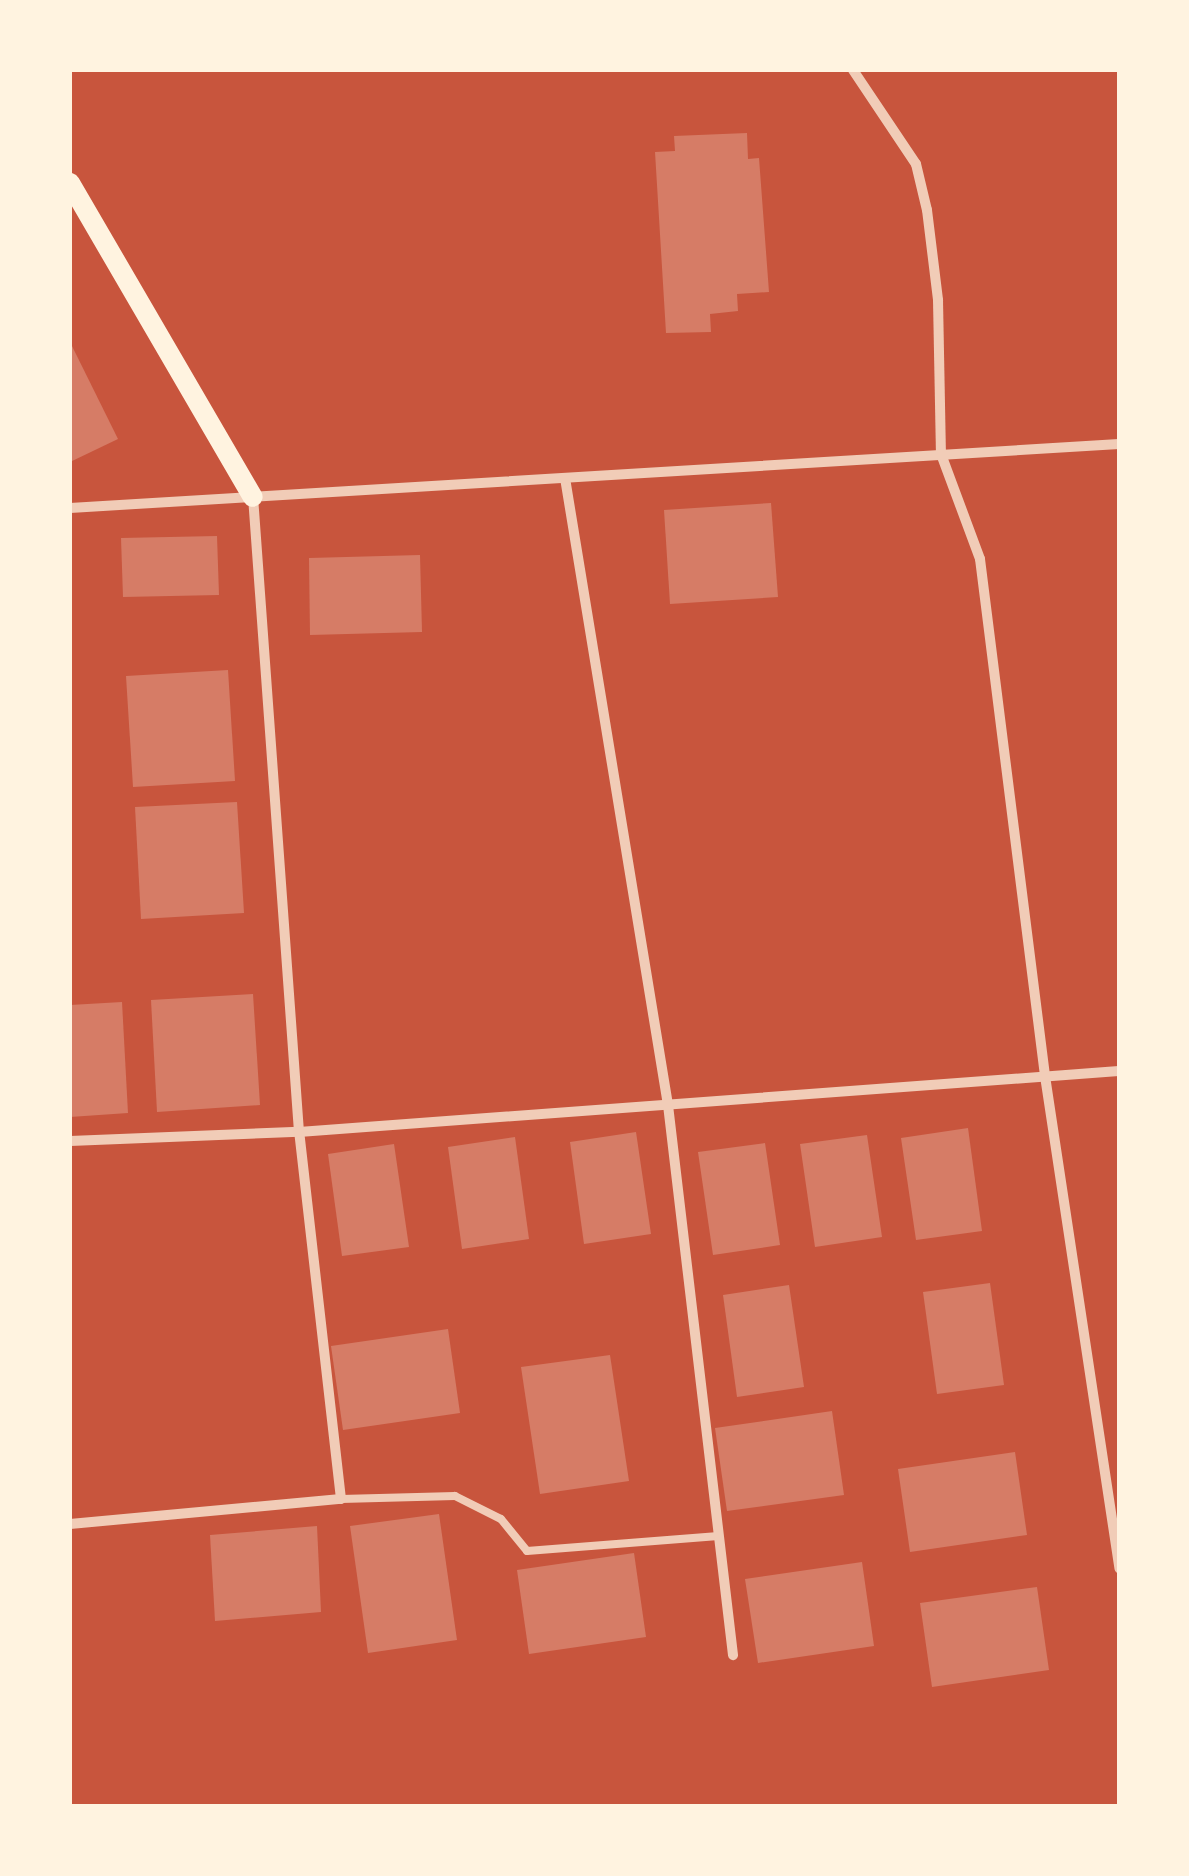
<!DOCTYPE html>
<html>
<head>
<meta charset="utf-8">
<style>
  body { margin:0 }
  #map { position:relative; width:1189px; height:1876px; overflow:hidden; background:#c8553d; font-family:Overpass,sans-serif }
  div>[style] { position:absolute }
  .building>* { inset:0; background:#d67c66 }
  .service>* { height:8px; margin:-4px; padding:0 4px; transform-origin:4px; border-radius:4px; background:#f1ccb7 }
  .minor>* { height:10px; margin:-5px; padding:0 5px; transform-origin:5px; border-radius:5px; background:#f1ccb7 }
  .secondary>* { height:20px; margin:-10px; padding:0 10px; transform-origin:10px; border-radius:10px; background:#fff3e0 }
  span { translate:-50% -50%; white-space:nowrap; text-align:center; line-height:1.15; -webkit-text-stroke:8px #fff3e0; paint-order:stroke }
  .frame { position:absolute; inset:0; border:72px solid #fff3e0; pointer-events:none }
</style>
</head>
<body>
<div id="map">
  <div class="building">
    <i style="clip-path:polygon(747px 133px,748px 159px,759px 158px,769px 292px,737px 294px,738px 311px,710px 314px,711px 332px,666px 333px,655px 152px,675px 151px,674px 136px)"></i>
    <i style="clip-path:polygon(70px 342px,118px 439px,70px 462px)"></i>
    <i style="clip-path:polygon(771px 503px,778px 597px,670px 604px,664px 510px)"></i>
    <i style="clip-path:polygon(217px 536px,219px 595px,123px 597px,121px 538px)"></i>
    <i style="clip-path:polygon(420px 555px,422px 632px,310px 635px,309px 558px)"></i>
    <i style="clip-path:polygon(228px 670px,235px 781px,133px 787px,126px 676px)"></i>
    <i style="clip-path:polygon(237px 802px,244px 913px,141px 919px,135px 807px)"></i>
    <i style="clip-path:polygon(253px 994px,260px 1105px,157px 1112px,151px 1000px)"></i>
    <i style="clip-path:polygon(122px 1002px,128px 1113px,70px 1117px,70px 1005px)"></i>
    <i style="clip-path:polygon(968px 1128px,982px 1231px,916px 1240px,901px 1138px)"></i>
    <i style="clip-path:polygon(636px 1132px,651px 1234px,584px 1244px,570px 1142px)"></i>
    <i style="clip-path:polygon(867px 1135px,882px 1237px,815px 1247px,800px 1144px)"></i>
    <i style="clip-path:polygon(515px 1137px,529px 1239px,462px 1249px,448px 1147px)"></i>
    <i style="clip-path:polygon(765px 1143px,780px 1245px,713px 1255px,698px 1152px)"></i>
    <i style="clip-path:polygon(394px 1144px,409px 1247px,342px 1256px,328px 1154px)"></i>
    <i style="clip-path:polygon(990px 1283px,1004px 1385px,937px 1394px,923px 1292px)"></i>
    <i style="clip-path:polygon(789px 1285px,804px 1387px,737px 1397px,723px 1295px)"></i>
    <i style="clip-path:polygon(448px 1329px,460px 1413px,343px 1430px,331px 1346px)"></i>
    <i style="clip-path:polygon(610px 1355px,629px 1481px,540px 1494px,521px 1367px)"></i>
    <i style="clip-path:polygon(832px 1411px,844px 1495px,727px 1511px,715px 1428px)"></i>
    <i style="clip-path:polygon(1015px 1452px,1027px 1535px,910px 1552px,898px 1469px)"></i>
    <i style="clip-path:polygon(439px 1514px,457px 1640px,368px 1653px,350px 1526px)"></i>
    <i style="clip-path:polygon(317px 1526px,321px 1612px,215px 1621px,210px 1535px)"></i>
    <i style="clip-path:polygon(634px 1553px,646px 1637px,529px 1654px,517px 1570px)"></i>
    <i style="clip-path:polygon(862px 1562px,874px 1646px,758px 1663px,745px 1579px)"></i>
    <i style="clip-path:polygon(1037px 1587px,1049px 1670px,932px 1687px,920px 1603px)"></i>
  </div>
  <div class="service">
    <i style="left:341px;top:1499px;width:114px;rotate:-1.5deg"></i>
    <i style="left:455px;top:1496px;width:51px;rotate:26.6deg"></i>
    <i style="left:501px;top:1519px;width:41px;rotate:50.9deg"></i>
    <i style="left:527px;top:1551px;width:192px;rotate:-4.5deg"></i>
  </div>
  <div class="minor">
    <i style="left:853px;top:70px;width:113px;rotate:56.2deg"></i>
    <i style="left:916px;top:164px;width:47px;rotate:76.6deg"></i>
    <i style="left:927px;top:210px;width:91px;rotate:83deg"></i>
    <i style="left:938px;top:300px;width:154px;rotate:88.9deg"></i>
    <i style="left:941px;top:454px;width:112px;rotate:69.6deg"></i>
    <i style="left:980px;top:559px;width:521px;rotate:82.83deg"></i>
    <i style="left:1045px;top:1076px;width:498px;rotate:81.4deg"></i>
    <i style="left:565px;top:478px;width:635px;rotate:80.67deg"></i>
    <i style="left:668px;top:1105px;width:554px;rotate:83.26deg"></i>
    <i style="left:70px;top:508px;width:1051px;rotate:-3.49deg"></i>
    <i style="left:70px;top:1141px;width:229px;rotate:-2.3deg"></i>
    <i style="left:299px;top:1132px;width:822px;rotate:-4.25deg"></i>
    <i style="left:70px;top:1524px;width:272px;rotate:-5.3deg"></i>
    <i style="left:341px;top:1499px;width:369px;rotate:-96.5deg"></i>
    <i style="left:299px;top:1132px;width:637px;rotate:-94.14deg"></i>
  </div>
  <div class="secondary">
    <i style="left:70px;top:183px;width:363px;rotate:59.8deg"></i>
  </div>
  <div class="frame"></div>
</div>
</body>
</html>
